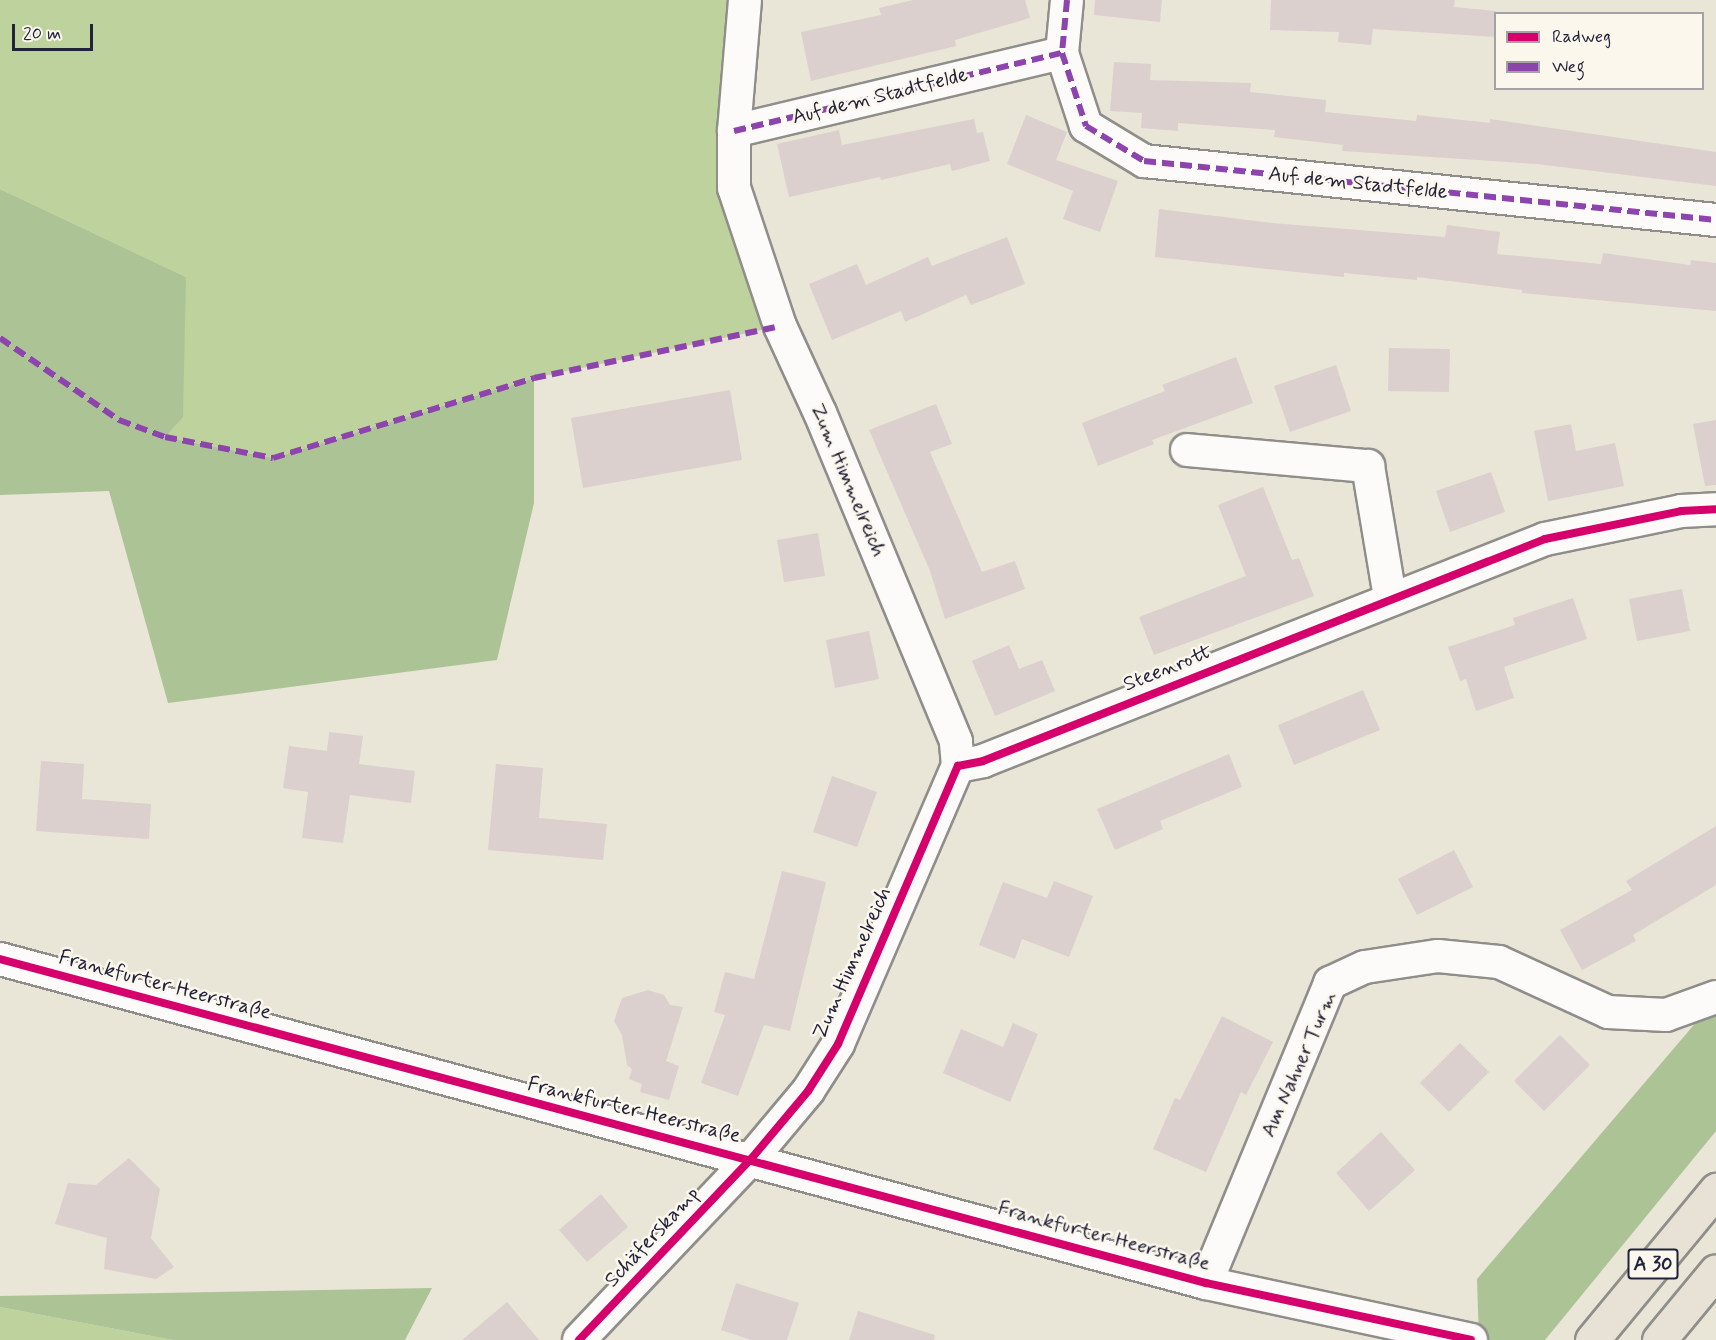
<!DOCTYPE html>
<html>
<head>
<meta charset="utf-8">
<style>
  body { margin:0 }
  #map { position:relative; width:1716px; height:1340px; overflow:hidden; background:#e9e5d7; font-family:Mynerve,sans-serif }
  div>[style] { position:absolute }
  .green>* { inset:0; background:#bed29d }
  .forest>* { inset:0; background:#acc396 }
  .building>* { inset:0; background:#dcd0ce }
  .roads { filter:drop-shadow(2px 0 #8f8e8a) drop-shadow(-2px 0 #8f8e8a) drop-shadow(0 2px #8f8e8a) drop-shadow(0 -2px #8f8e8a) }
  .street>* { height:32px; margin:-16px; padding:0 16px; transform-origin:16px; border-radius:16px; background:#fcfbf9 }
  .highway>* { height:33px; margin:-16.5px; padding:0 16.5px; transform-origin:16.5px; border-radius:16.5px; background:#e7e2d5 }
  .quiet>* { height:6px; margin-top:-3px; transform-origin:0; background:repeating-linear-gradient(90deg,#8e44ad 0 12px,transparent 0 18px) }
  .cycleway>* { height:8px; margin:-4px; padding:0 4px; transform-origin:4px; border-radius:4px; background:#d6006c }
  span { translate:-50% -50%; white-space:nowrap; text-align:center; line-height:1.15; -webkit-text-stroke:5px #fbf7ec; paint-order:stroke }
  .shield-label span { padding:2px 4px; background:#fbf7ec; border:2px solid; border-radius:4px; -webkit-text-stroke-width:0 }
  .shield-label { font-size:20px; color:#22223b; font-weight:700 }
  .street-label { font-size:21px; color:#22223b }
  .legend { position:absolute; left:1494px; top:12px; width:210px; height:78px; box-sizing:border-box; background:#fbf7ec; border:2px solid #a4a2a5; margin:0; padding:8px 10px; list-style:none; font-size:18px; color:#22223b }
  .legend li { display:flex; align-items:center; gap:12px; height:30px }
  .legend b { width:30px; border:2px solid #a4a2a5 }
  .scale { position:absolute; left:12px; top:24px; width:81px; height:27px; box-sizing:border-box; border:3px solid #22223b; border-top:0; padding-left:8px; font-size:18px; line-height:21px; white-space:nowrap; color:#22223b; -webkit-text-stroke:4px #fbf7ec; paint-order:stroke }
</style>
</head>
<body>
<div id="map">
  <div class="green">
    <i style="clip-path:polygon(0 0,745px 0,734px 131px,780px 326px,534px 378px,273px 458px,165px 437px,186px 277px,0 189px)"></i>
    <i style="clip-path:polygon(0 1307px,173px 1340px,0 1340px)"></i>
  </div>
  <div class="forest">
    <i style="clip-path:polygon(0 189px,186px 277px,183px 417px,165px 437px,273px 458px,534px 378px,534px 503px,497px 660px,168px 703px,109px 491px,0 495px)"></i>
    <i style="clip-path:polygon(1716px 999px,1716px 1131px,1545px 1340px,1479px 1340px,1477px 1279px)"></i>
    <i style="clip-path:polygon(432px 1288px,405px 1340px,173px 1340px,0 1307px,0 1296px)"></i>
  </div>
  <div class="building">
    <i style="clip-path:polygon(913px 0,1025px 0,1030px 18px,955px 40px,956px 46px,811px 81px,801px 32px,881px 15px,879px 8px)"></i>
    <i style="clip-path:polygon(1095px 0,1162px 0,1160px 22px,1094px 15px)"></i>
    <i style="clip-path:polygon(1271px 0,1455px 0,1454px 7px,1496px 11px,1496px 37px,1373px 29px,1371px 45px,1338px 42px,1339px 32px,1270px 30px)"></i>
    <i style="clip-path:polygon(1114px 62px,1151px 64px,1150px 80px,1251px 83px,1250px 92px,1326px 100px,1325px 112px,1416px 121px,1417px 115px,1490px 123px,1490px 119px,1716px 152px,1716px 186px,1537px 164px,1342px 151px,1343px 145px,1274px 137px,1275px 130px,1178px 123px,1178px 131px,1141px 128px,1142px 113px,1110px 111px)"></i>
    <i style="clip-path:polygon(1026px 115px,1067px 132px,1056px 160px,1118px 181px,1100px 232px,1063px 219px,1073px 191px,1007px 164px)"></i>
    <i style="clip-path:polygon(974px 119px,977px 133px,983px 132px,990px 161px,952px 171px,950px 164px,881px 180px,880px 177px,789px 197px,777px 144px,839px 130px,842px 145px)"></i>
    <i style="clip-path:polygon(1159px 209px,1272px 223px,1445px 237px,1447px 225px,1500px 232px,1497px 254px,1601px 264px,1603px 253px,1690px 265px,1691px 260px,1716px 263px,1716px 311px,1522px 293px,1522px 290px,1417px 277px,1417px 280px,1344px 273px,1344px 277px,1155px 257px)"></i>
    <i style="clip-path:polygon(1007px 237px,1025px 284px,971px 305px,966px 295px,905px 322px,901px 311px,832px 340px,809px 284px,857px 264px,866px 285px,928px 257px,932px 266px)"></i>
    <i style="clip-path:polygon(1389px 348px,1450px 349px,1449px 392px,1388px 391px)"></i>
    <i style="clip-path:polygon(1236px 357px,1253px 403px,1152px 440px,1154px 444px,1098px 466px,1082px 423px,1165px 391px,1162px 385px)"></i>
    <i style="clip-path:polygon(1336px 365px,1351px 411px,1290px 432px,1274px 386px)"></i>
    <i style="clip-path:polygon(730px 390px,742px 460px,583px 488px,571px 418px)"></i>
    <i style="clip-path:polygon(936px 404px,952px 444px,930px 452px,982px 572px,1015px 561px,1025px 589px,945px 619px,930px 571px,869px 430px)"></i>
    <i style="clip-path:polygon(1716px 420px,1716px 485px,1705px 486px,1693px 424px)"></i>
    <i style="clip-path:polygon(1571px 424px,1576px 451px,1615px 443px,1624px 486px,1548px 501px,1534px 431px)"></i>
    <i style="clip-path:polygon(1491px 472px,1505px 512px,1450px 532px,1436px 491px)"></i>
    <i style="clip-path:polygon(1263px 487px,1292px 560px,1299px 558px,1314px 596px,1154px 655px,1139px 617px,1246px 576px,1218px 505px)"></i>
    <i style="clip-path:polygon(818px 533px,825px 576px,784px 582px,777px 540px)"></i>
    <i style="clip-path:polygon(1682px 589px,1690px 631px,1637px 641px,1629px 599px)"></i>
    <i style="clip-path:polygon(1573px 598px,1587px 639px,1504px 667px,1514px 698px,1476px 711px,1466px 679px,1460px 681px,1448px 647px,1515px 625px,1513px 618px)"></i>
    <i style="clip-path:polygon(869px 631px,879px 679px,835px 688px,826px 640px)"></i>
    <i style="clip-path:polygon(1009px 645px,1019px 669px,1042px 660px,1055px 691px,995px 716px,972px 661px)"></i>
    <i style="clip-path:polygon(1363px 690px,1380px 730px,1294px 765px,1278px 725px)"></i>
    <i style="clip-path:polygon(329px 732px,363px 736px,359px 764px,415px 771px,411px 803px,350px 795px,343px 843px,302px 838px,308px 792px,283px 788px,289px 746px,327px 751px)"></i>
    <i style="clip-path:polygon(1229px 754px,1242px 787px,1160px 821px,1163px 829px,1115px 850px,1097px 809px)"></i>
    <i style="clip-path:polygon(41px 761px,84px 764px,82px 799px,151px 804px,149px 839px,36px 831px)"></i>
    <i style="clip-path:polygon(496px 764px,543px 768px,539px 818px,607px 824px,603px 860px,488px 850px)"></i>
    <i style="clip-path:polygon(832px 776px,877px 792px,857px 847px,813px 832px)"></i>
    <i style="clip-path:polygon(1716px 826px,1716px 885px,1633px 935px,1636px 941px,1582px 970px,1560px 930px,1632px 890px,1626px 881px)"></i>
    <i style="clip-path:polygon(1454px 850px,1473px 887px,1417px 915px,1398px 879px)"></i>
    <i style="clip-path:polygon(782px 871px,826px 882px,790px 1031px,764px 1025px,738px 1096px,701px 1083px,725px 1015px,714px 1012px,725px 972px,754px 979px)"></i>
    <i style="clip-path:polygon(1054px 881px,1093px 896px,1069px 957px,1022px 939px,1015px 959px,979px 945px,1003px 882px,1047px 898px)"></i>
    <i style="clip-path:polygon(648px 990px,664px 995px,670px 1005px,683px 1007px,666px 1061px,679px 1066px,669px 1100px,640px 1092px,642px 1084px,629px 1079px,632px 1069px,627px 1065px,622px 1035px,614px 1021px,622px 998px)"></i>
    <i style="clip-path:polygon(1222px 1016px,1273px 1042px,1246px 1095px,1241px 1092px,1206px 1172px,1153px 1149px,1175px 1098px,1180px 1100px)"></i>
    <i style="clip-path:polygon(1013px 1023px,1038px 1034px,1010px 1102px,943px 1073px,961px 1029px,1003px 1047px)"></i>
    <i style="clip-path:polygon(1560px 1035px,1590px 1065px,1544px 1111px,1514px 1081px)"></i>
    <i style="clip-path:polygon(1460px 1043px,1489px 1072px,1449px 1112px,1420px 1083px)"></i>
    <i style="clip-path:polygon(1381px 1132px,1415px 1170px,1369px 1211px,1336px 1173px)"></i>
    <i style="clip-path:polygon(129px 1158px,160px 1189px,151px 1238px,174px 1267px,156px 1279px,104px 1269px,107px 1238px,55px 1224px,68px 1183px,96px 1185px)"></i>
    <i style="clip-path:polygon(601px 1194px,628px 1227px,587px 1262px,559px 1230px)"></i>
    <i style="clip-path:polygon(736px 1283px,799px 1303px,787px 1340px,751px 1340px,721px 1330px)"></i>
    <i style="clip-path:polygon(507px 1302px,539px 1340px,462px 1340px)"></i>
    <i style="clip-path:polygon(858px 1311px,935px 1335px,934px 1340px,849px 1340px)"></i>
  </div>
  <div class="roads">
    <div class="street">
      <i style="left:1067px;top:0;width:53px;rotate:95.4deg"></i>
      <i style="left:1062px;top:53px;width:77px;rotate:71.8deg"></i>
      <i style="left:1086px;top:126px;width:68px;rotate:31.1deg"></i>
      <i style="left:1144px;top:161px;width:575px;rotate:5.89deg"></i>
      <i style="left:734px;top:131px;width:337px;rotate:-13.4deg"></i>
      <i style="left:1187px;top:450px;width:182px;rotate:5.1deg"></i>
      <i style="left:1368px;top:466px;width:134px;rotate:80.5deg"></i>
      <i style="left:958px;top:766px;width:25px;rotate:-11deg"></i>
      <i style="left:983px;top:761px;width:604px;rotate:-21.55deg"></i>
      <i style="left:1545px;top:539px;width:139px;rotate:-11.6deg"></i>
      <i style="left:1681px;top:511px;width:35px;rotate:-3deg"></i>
      <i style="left:0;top:959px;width:1249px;rotate:15.04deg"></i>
      <i style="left:1206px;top:1283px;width:271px;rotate:12.1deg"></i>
      <i style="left:1206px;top:1283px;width:325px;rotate:-67.5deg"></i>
      <i style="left:1330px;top:983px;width:38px;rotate:-25deg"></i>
      <i style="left:1365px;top:967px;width:74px;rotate:-8.6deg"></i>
      <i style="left:1438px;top:956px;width:61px;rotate:5.6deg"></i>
      <i style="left:1499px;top:962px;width:120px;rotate:24.6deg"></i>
      <i style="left:1608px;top:1012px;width:58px;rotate:3deg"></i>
      <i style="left:1666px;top:1015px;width:53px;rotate:-19.8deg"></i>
      <i style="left:579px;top:1340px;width:250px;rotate:-46.5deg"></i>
      <i style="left:751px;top:1159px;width:89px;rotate:-50deg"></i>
      <i style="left:808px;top:1091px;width:56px;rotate:-57.4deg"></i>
      <i style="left:838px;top:1044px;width:303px;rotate:-66.7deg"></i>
      <i style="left:958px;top:766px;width:25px;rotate:-95deg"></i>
      <i style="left:956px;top:741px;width:355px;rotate:-112.5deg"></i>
      <i style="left:820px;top:413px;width:96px;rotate:-114.7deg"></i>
      <i style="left:780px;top:326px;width:145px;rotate:-108.4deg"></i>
      <i style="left:734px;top:188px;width:57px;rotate:-90deg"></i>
      <i style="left:734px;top:131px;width:131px;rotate:-85.2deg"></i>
    </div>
    <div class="highway">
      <i style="left:1592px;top:1340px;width:195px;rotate:-50.4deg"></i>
      <i style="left:1659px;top:1340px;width:89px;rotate:-50.4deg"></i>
    </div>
  </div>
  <div class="quiet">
    <i style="left:1067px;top:0;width:53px;rotate:95.4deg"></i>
    <i style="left:1062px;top:53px;width:77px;rotate:71.8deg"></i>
    <i style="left:1086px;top:126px;width:68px;rotate:31.1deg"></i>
    <i style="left:1144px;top:161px;width:575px;rotate:5.89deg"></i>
    <i style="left:734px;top:131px;width:337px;rotate:-13.4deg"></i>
    <i style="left:0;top:338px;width:145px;rotate:34.6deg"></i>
    <i style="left:119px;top:420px;width:49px;rotate:20.3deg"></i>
    <i style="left:165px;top:437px;width:110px;rotate:11deg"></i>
    <i style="left:273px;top:458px;width:273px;rotate:-17deg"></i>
    <i style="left:534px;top:378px;width:251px;rotate:-11.9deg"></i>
  </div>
  <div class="cycleway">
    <i style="left:0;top:959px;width:1249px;rotate:15.04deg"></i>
    <i style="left:1206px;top:1283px;width:271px;rotate:12.1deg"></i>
    <i style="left:579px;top:1340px;width:250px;rotate:-46.5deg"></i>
    <i style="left:751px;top:1159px;width:89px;rotate:-50deg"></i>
    <i style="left:808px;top:1091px;width:56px;rotate:-57.4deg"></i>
    <i style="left:838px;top:1044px;width:303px;rotate:-66.7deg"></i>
    <i style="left:958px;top:766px;width:25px;rotate:-11deg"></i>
    <i style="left:983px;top:761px;width:604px;rotate:-21.55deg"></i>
    <i style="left:1545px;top:539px;width:139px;rotate:-11.6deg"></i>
    <i style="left:1681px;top:511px;width:35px;rotate:-3deg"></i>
  </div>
  <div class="shield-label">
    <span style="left:1653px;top:1264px">A 30</span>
  </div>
  <div class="street-label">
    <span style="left:880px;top:96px;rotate:-14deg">Auf dem Stadtfelde</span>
    <span style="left:1358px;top:183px;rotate:6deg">Auf dem Stadtfelde</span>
    <span style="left:848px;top:480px;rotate:67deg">Zum Himmelreich</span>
    <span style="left:1168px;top:668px;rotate:-22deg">Steenrott</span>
    <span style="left:852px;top:963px;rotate:-66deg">Zum Himmelreich</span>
    <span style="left:165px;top:985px;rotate:15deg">Frankfurter Heerstraße</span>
    <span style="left:1299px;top:1064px;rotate:-66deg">Am Nahner Turm</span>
    <span style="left:634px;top:1110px;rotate:14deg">Frankfurter Heerstraße</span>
    <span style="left:1104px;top:1236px;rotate:15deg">Frankfurter Heerstraße</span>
    <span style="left:652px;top:1237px;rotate:-47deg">Schäferskamp</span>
  </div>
  <ul class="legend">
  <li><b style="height:8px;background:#d6006c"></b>Radweg</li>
  <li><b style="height:8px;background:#8e44ad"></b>Weg</li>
  </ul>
  <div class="scale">20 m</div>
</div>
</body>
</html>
